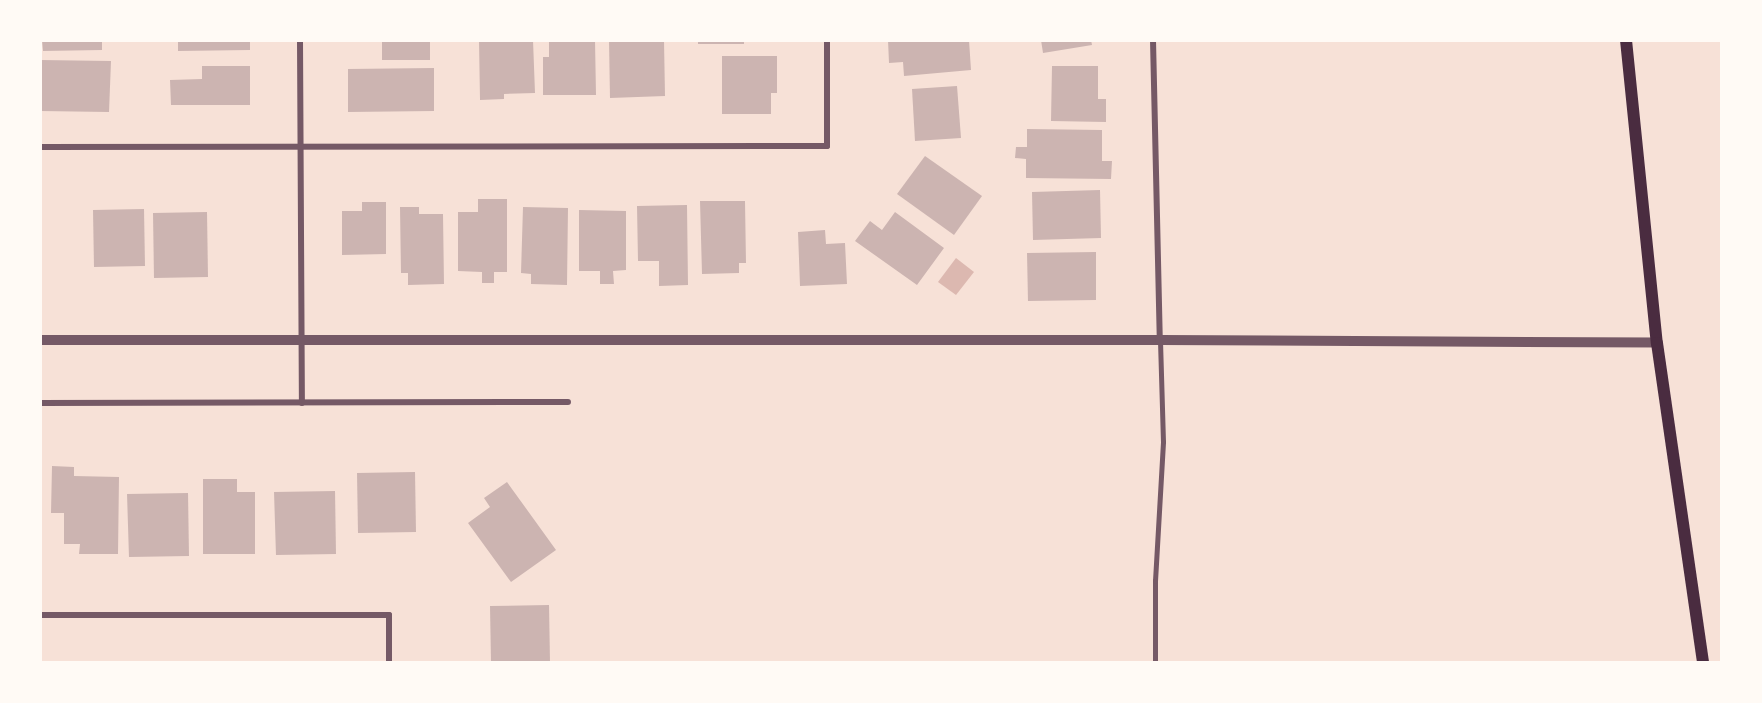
<!DOCTYPE html>
<html>
<head>
<meta charset="utf-8">
<style>
  body { margin:0 }
  #map { position:relative; width:1762px; height:703px; overflow:hidden; background:#f7e1d7; font-family:"Noto Sans",sans-serif }
  div>[style] { position:absolute }
  .water>* { inset:0; background:#dcb8b0 }
  .building>* { inset:0; background:#ccb4b1 }
  .service>* { height:4.5px; margin:-2.25px; padding:0 2.25px; transform-origin:2.25px; border-radius:2.25px; background:#755966 }
  .minor>* { height:6px; margin:-3px; padding:0 3px; transform-origin:3px; border-radius:3px; background:#755966 }
  .tertiary>* { height:10px; margin:-5px; padding:0 5px; transform-origin:5px; border-radius:5px; background:#755966 }
  .secondary>* { height:12px; margin:-6px; padding:0 6px; transform-origin:6px; border-radius:6px; background:#4a2c40 }
  span { translate:-50% -50%; white-space:nowrap; text-align:center; line-height:1.15; -webkit-text-stroke:4.5px #fffaf5; paint-order:stroke }
  .frame { position:absolute; inset:0; border:42px solid #fffaf5; pointer-events:none }
</style>
</head>
<body>
<div id="map">
  <div class="water">
    <i style="clip-path:polygon(956px 258px,974px 272px,956px 295px,938px 282px)"></i>
  </div>
  <div class="building">
    <i style="clip-path:polygon(42px 40px,102px 40px,102px 50px,43px 51px)"></i>
    <i style="clip-path:polygon(178px 40px,250px 40px,250px 50px,178px 51px)"></i>
    <i style="clip-path:polygon(382px 40px,430px 40px,430px 60px,382px 60px)"></i>
    <i style="clip-path:polygon(479px 40px,533px 40px,535px 93px,504px 94px,504px 99px,480px 100px)"></i>
    <i style="clip-path:polygon(549px 40px,595px 40px,596px 95px,543px 95px,543px 57px,549px 57px)"></i>
    <i style="clip-path:polygon(609px 40px,664px 41px,665px 96px,610px 98px)"></i>
    <i style="clip-path:polygon(698px 40px,744px 40px,744px 44px,698px 44px)"></i>
    <i style="clip-path:polygon(888px 40px,969px 40px,971px 70px,904px 76px,903px 62px,889px 63px)"></i>
    <i style="clip-path:polygon(1041px 40px,1091px 40px,1092px 45px,1043px 53px)"></i>
    <i style="clip-path:polygon(722px 56px,777px 56px,777px 93px,771px 93px,771px 114px,722px 114px)"></i>
    <i style="clip-path:polygon(40px 60px,111px 61px,109px 112px,40px 111px)"></i>
    <i style="clip-path:polygon(202px 66px,250px 66px,250px 105px,171px 105px,170px 80px,202px 79px)"></i>
    <i style="clip-path:polygon(1052px 66px,1098px 66px,1098px 99px,1106px 99px,1106px 122px,1051px 121px)"></i>
    <i style="clip-path:polygon(434px 68px,434px 111px,348px 112px,348px 69px)"></i>
    <i style="clip-path:polygon(957px 86px,961px 138px,915px 141px,912px 89px)"></i>
    <i style="clip-path:polygon(1027px 129px,1102px 130px,1102px 161px,1112px 161px,1111px 179px,1026px 178px,1026px 159px,1015px 158px,1016px 147px,1027px 147px)"></i>
    <i style="clip-path:polygon(925px 156px,982px 196px,954px 235px,897px 194px)"></i>
    <i style="clip-path:polygon(1100px 190px,1101px 238px,1033px 240px,1032px 192px)"></i>
    <i style="clip-path:polygon(478px 199px,507px 199px,507px 272px,494px 272px,494px 283px,482px 283px,482px 272px,458px 271px,458px 212px,478px 212px)"></i>
    <i style="clip-path:polygon(700px 201px,745px 201px,746px 263px,739px 263px,739px 273px,702px 274px)"></i>
    <i style="clip-path:polygon(362px 202px,386px 202px,386px 254px,342px 255px,342px 211px,362px 211px)"></i>
    <i style="clip-path:polygon(687px 205px,688px 285px,659px 286px,659px 261px,638px 261px,637px 206px)"></i>
    <i style="clip-path:polygon(400px 207px,419px 207px,419px 214px,443px 214px,444px 284px,408px 285px,408px 273px,401px 273px)"></i>
    <i style="clip-path:polygon(523px 207px,568px 208px,567px 285px,531px 284px,531px 274px,521px 273px)"></i>
    <i style="clip-path:polygon(144px 209px,145px 266px,94px 267px,93px 210px)"></i>
    <i style="clip-path:polygon(579px 210px,626px 211px,626px 270px,613px 271px,614px 284px,600px 284px,600px 271px,579px 271px)"></i>
    <i style="clip-path:polygon(207px 212px,208px 277px,154px 278px,153px 213px)"></i>
    <i style="clip-path:polygon(895px 212px,944px 248px,917px 285px,855px 241px,870px 221px,882px 230px)"></i>
    <i style="clip-path:polygon(825px 230px,826px 244px,845px 243px,847px 284px,800px 286px,798px 232px)"></i>
    <i style="clip-path:polygon(1096px 252px,1096px 300px,1028px 301px,1027px 253px)"></i>
    <i style="clip-path:polygon(52px 466px,74px 467px,74px 476px,119px 477px,118px 554px,79px 554px,80px 544px,64px 544px,64px 513px,51px 513px)"></i>
    <i style="clip-path:polygon(415px 472px,416px 532px,358px 533px,357px 473px)"></i>
    <i style="clip-path:polygon(203px 479px,237px 479px,237px 492px,255px 492px,255px 554px,203px 554px)"></i>
    <i style="clip-path:polygon(507px 482px,556px 550px,511px 582px,468px 523px,490px 507px,484px 498px)"></i>
    <i style="clip-path:polygon(335px 491px,336px 554px,276px 555px,274px 492px)"></i>
    <i style="clip-path:polygon(188px 493px,189px 556px,129px 557px,127px 494px)"></i>
    <i style="clip-path:polygon(549px 605px,550px 662px,491px 662px,490px 606px)"></i>
  </div>
  <div class="service">
    <i style="left:1155px;top:662px;width:81px;rotate:-90deg"></i>
    <i style="left:1155px;top:581px;width:139px;rotate:-86.7deg"></i>
    <i style="left:1163px;top:442px;width:102px;rotate:-91.7deg"></i>
  </div>
  <div class="minor">
    <i style="left:300px;top:40px;width:363px;rotate:89.7deg"></i>
    <i style="left:1153px;top:40px;width:300px;rotate:88.7deg"></i>
    <i style="left:40px;top:147px;width:787px;rotate:-0.07deg"></i>
    <i style="left:827px;top:146px;width:106px;rotate:-90deg"></i>
    <i style="left:40px;top:403px;width:528px;rotate:-0.11deg"></i>
    <i style="left:40px;top:615px;width:349px"></i>
    <i style="left:389px;top:615px;width:47px;rotate:90deg"></i>
  </div>
  <div class="tertiary">
    <i style="left:40px;top:340px;width:1120px"></i>
    <i style="left:1160px;top:340px;width:497px;rotate:0.3deg"></i>
  </div>
  <div class="secondary">
    <i style="left:1626px;top:40px;width:305px;rotate:84.2deg"></i>
    <i style="left:1657px;top:343px;width:322px;rotate:81.8deg"></i>
  </div>
  <div class="frame"></div>
</div>
</body>
</html>
